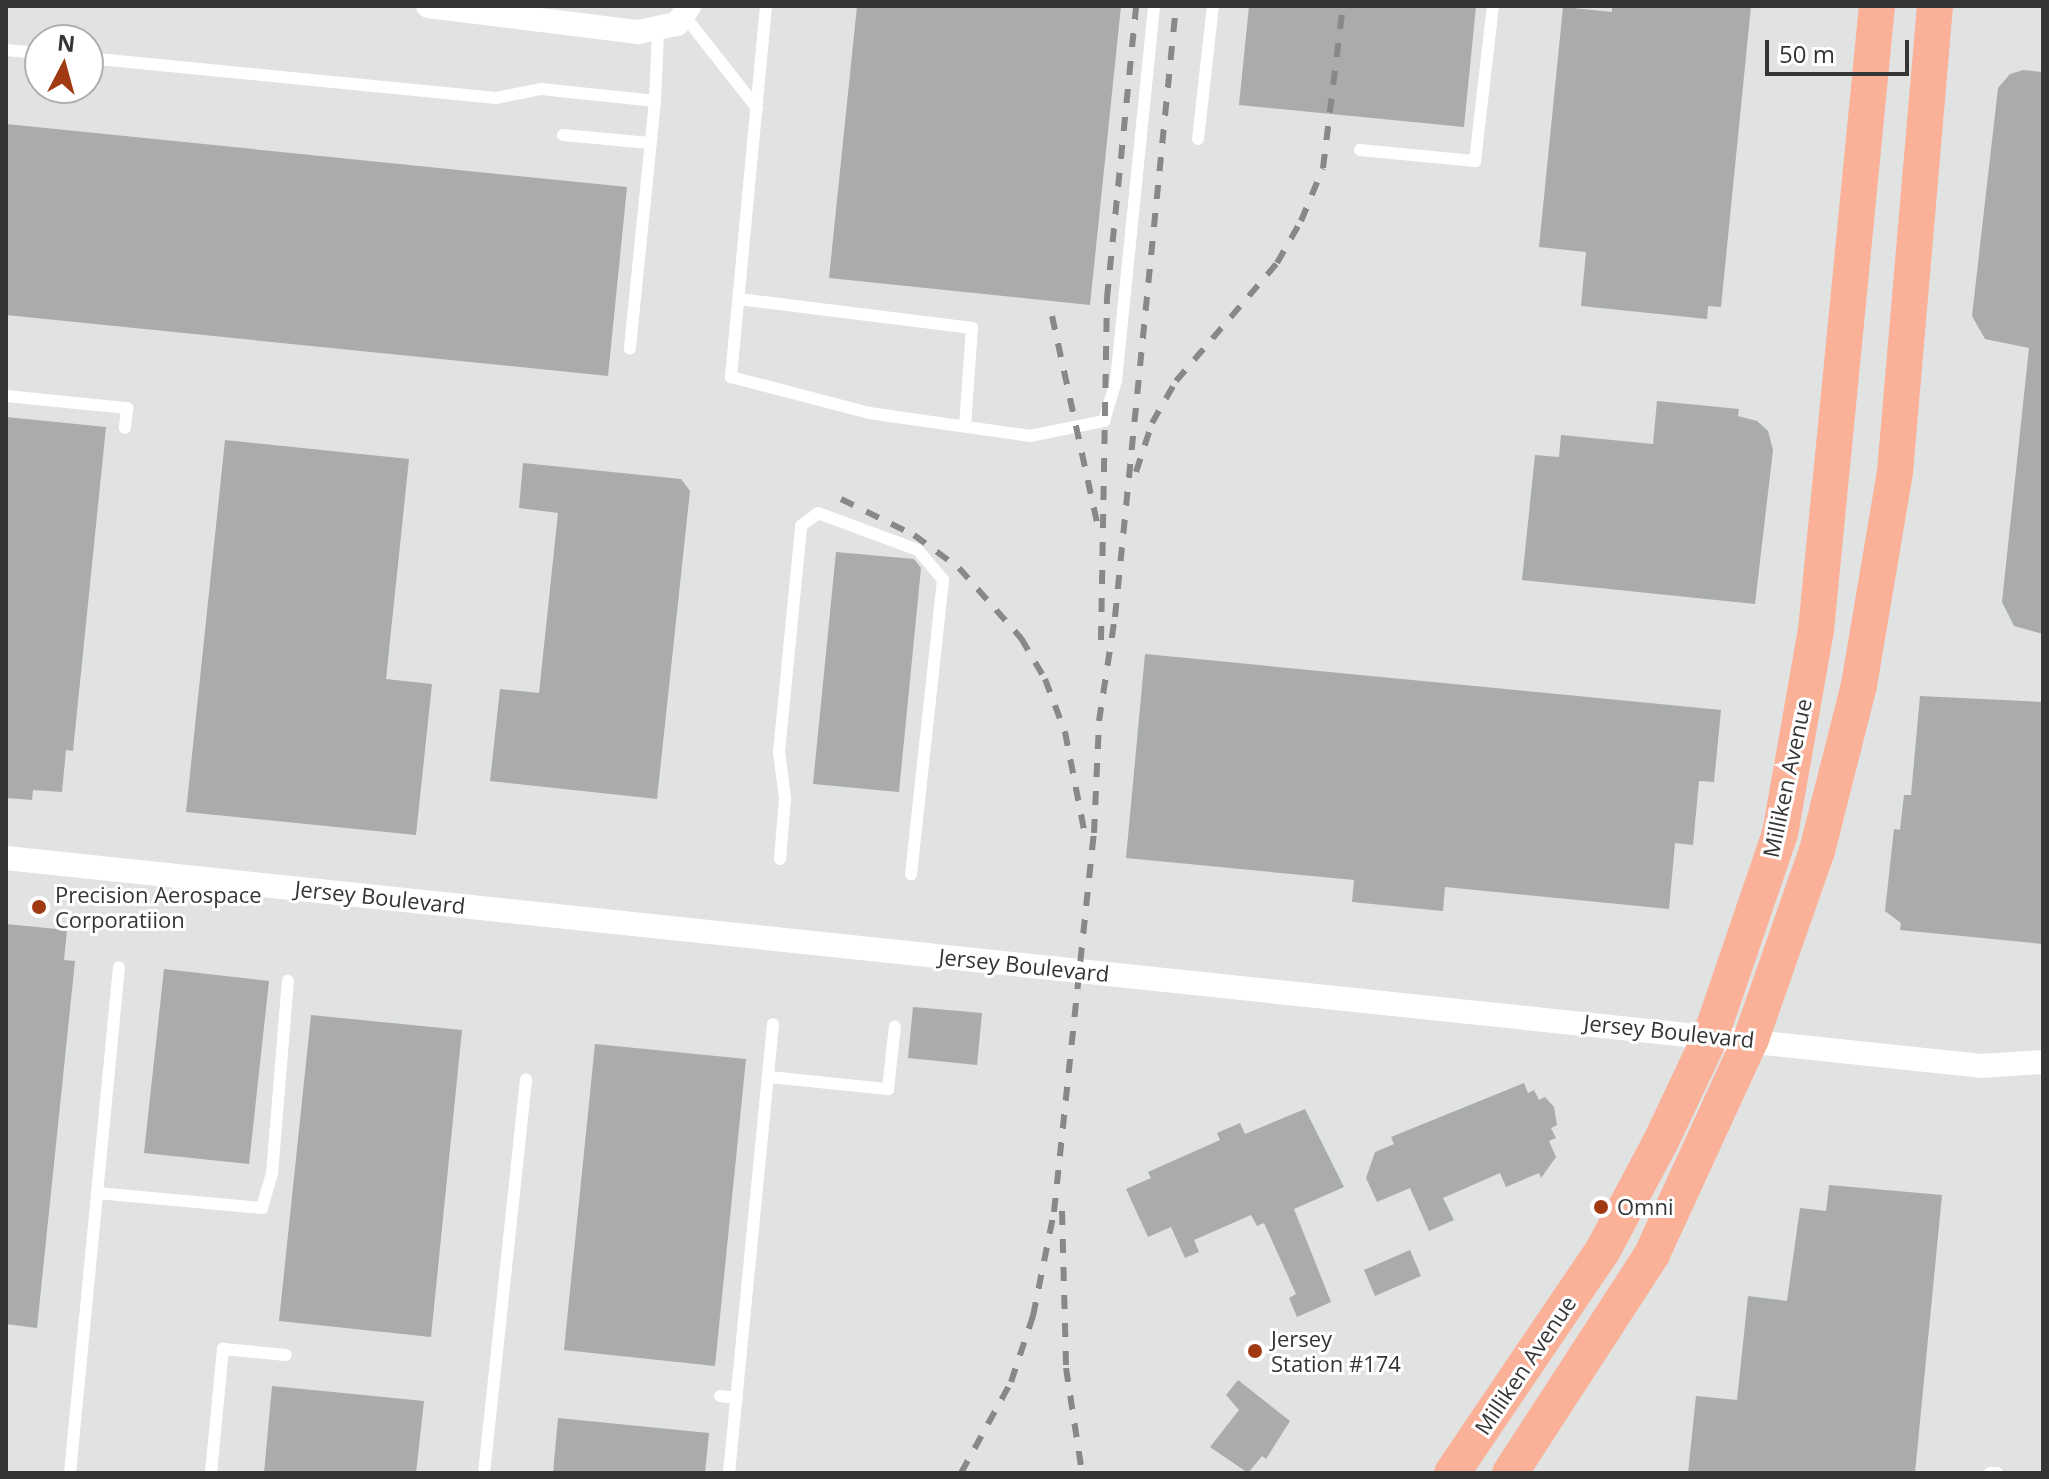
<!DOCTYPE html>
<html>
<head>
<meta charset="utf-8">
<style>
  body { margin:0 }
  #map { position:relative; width:2049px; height:1479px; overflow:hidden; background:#e0e3e2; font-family:"Open Sans",sans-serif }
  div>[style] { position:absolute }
  .building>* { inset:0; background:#a9acaa }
  .service>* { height:12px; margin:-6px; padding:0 6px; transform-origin:6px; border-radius:6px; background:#fff }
  .minor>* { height:24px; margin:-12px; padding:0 12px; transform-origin:12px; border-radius:12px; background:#fff }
  .primary>* { height:36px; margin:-18px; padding:0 18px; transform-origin:18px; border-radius:18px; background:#fbb098 }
  .rail>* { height:6px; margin-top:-3px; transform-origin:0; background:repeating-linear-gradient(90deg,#878988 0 14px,transparent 0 28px) }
  .dots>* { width:22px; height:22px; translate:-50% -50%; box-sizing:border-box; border:4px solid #fff; border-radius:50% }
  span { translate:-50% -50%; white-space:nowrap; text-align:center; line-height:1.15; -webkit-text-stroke:6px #fff; paint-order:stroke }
  .street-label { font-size:22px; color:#343635 }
  .poi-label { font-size:22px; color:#343635 }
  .left { translate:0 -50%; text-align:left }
  .frame { position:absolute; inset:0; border:8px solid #343635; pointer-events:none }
  .north { position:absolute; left:24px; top:24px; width:80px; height:80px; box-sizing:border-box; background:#fff; border:2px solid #aeafae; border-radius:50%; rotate:6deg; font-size:22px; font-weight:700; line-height:32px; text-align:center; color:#343635 }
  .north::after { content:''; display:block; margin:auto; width:28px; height:36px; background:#a03a13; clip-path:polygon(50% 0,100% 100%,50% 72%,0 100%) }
  .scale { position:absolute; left:1765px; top:40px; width:144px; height:36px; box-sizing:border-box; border:4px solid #343635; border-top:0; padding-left:10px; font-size:24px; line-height:28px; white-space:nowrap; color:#343635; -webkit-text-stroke:6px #fff; paint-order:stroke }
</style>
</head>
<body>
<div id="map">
  <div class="building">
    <i style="clip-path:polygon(857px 6px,1121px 6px,1090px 305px,829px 278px)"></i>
    <i style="clip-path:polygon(1249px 6px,1476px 6px,1464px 127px,1239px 105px)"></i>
    <i style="clip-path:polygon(1612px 6px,1751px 6px,1721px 307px,1708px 306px,1707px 319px,1581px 306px,1586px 252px,1539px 247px,1563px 7px,1612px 12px)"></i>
    <i style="clip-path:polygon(2023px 70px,2043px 72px,2043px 634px,2014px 626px,2002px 602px,2029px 348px,1985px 339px,1972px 316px,1998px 88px,2010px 74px)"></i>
    <i style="clip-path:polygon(6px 124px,627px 187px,608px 376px,6px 315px)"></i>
    <i style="clip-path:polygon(1657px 401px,1739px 409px,1738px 416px,1757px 421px,1768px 431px,1773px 450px,1755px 604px,1522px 580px,1535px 455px,1559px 457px,1561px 435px,1653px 444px)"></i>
    <i style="clip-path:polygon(6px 417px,106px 427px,73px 751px,66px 750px,62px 792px,33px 790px,32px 800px,6px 798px)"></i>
    <i style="clip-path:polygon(225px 440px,409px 459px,386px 679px,432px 684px,416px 835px,186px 812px)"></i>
    <i style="clip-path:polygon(523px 463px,681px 479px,690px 491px,657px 799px,490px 781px,500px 689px,539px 693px,558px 513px,519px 508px)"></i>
    <i style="clip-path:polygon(836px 552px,914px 559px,921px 568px,899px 792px,813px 784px)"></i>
    <i style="clip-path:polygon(1145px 654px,1721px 710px,1714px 782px,1699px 781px,1693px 845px,1675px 843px,1669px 909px,1445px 887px,1443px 911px,1352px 902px,1354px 880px,1126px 858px)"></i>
    <i style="clip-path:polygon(1920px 696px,2043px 702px,2043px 944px,1900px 930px,1901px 923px,1885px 911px,1894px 829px,1900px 830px,1904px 795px,1911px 795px)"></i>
    <i style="clip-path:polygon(6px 924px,67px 930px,64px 960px,75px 961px,37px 1328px,6px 1324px)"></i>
    <i style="clip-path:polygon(164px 969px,269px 981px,249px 1164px,144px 1153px)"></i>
    <i style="clip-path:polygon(913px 1007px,982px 1013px,977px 1065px,908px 1058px)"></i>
    <i style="clip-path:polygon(311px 1015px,462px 1030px,431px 1337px,279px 1321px)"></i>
    <i style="clip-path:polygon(595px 1044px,746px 1059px,715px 1366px,564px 1350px)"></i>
    <i style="clip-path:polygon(1524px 1083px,1528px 1093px,1534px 1090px,1539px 1100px,1545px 1097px,1554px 1107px,1557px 1125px,1551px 1128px,1556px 1138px,1549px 1141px,1556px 1157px,1541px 1178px,1539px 1173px,1506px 1187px,1500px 1173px,1443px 1198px,1454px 1220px,1429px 1231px,1410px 1188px,1377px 1202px,1366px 1178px,1375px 1152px,1394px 1144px,1391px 1137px)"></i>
    <i style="clip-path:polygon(1305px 1109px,1344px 1187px,1294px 1209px,1331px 1302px,1297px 1317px,1289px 1298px,1296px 1294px,1264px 1223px,1257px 1226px,1251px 1215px,1194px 1240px,1199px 1252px,1185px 1258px,1171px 1227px,1148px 1237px,1126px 1189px,1151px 1178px,1148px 1172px,1220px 1140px,1217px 1133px,1240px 1123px,1245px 1134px)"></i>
    <i style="clip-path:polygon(1829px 1185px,1942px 1195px,1915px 1473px,1688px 1473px,1696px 1396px,1737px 1400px,1748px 1296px,1787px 1301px,1800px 1208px,1826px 1211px)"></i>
    <i style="clip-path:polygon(1410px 1250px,1421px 1276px,1375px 1296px,1364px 1270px)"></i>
    <i style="clip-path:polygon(1238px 1380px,1290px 1421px,1266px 1459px,1262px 1456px,1248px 1473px,1210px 1447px,1239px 1410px,1226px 1395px)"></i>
    <i style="clip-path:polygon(272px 1386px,424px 1401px,416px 1473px,264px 1473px)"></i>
    <i style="clip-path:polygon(558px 1418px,709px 1433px,705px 1473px,553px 1473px)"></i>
  </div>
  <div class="service">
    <i style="left:766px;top:6px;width:373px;rotate:95.4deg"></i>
    <i style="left:731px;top:377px;width:143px;rotate:14.6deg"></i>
    <i style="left:869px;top:413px;width:163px;rotate:8.1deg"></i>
    <i style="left:1030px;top:436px;width:76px;rotate:-11.5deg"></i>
    <i style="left:1104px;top:421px;width:42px;rotate:-73.3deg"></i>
    <i style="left:1116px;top:381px;width:377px;rotate:-84.2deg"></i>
    <i style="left:683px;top:14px;width:120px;rotate:51.8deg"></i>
    <i style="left:6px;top:50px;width:34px;rotate:5deg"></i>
    <i style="left:88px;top:58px;width:410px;rotate:5.6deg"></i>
    <i style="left:496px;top:98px;width:46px;rotate:-11.3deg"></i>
    <i style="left:541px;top:89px;width:115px;rotate:6deg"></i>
    <i style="left:655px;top:101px;width:249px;rotate:95.8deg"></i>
    <i style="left:655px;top:101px;width:70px;rotate:-87.5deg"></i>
    <i style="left:563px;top:135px;width:87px;rotate:5.3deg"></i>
    <i style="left:1198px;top:139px;width:134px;rotate:-83.6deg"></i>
    <i style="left:1360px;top:150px;width:116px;rotate:5.5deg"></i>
    <i style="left:1475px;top:161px;width:156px;rotate:-83.4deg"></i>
    <i style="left:739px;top:299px;width:235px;rotate:7.1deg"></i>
    <i style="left:972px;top:328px;width:98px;rotate:94.1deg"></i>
    <i style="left:6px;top:396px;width:122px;rotate:5.7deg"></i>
    <i style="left:127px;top:408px;width:20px;rotate:96deg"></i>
    <i style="left:780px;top:859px;width:61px;rotate:-85.3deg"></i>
    <i style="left:785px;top:798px;width:46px;rotate:-97.4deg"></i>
    <i style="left:779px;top:752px;width:227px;rotate:-84.4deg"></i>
    <i style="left:801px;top:526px;width:21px;rotate:-37deg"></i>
    <i style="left:818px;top:513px;width:107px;rotate:20.3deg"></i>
    <i style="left:918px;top:550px;width:39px;rotate:50deg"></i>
    <i style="left:943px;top:580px;width:296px;rotate:96.2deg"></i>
    <i style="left:769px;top:1077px;width:120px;rotate:5.8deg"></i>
    <i style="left:888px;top:1089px;width:63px;rotate:-83.7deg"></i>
    <i style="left:97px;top:1193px;width:166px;rotate:5.2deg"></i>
    <i style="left:262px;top:1208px;width:35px;rotate:-74deg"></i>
    <i style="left:272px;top:1174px;width:194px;rotate:-85.3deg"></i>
    <i style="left:720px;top:1396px;width:17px;rotate:7deg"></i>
    <i style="left:70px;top:1473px;width:508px;rotate:-84.47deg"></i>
    <i style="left:211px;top:1473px;width:125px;rotate:-84.5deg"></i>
    <i style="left:223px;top:1349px;width:63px;rotate:5.4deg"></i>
    <i style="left:484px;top:1473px;width:396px;rotate:-83.9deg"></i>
    <i style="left:729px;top:1473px;width:451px;rotate:-84.4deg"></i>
    <i style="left:1990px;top:1473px;width:7px"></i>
  </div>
  <div class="minor">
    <i style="left:428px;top:6px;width:212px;rotate:7.1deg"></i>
    <i style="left:638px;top:32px;width:40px;rotate:-12deg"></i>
    <i style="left:677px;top:24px;width:22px;rotate:-56deg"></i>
    <i style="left:6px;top:858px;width:1986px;rotate:6.01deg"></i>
    <i style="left:1981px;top:1066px;width:62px;rotate:-3.7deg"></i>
  </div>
  <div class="primary">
    <i style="left:1452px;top:1473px;width:269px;rotate:-55.9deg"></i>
    <i style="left:1603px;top:1250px;width:123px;rotate:-62deg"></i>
    <i style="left:1661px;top:1141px;width:117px;rotate:-64.7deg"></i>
    <i style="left:1711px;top:1035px;width:213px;rotate:-71.1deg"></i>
    <i style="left:1780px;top:834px;width:207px;rotate:-80deg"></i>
    <i style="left:1816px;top:630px;width:627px;rotate:-84.42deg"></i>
    <i style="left:1510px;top:1473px;width:261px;rotate:-57deg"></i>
    <i style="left:1652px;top:1254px;width:237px;rotate:-65.3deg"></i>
    <i style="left:1751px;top:1039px;width:199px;rotate:-70.7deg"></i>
    <i style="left:1817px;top:851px;width:171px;rotate:-75.8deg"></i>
    <i style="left:1859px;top:685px;width:216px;rotate:-80.4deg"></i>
    <i style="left:1895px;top:472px;width:468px;rotate:-85.1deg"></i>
  </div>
  <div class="rail">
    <i style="left:1052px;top:316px;width:212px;rotate:77.7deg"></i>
    <i style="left:1136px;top:472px;width:52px;rotate:-71.9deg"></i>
    <i style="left:1152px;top:423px;width:48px;rotate:-60.3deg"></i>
    <i style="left:1176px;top:381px;width:155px;rotate:-49.4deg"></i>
    <i style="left:1277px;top:263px;width:48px;rotate:-60.3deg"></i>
    <i style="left:1301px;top:221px;width:57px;rotate:-67.5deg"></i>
    <i style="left:1323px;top:168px;width:163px;rotate:-83deg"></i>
    <i style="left:841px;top:499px;width:81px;rotate:26.3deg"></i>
    <i style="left:914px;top:535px;width:56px;rotate:36.3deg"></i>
    <i style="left:959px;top:568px;width:94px;rotate:48.5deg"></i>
    <i style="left:1021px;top:638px;width:48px;rotate:59.7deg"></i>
    <i style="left:1045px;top:679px;width:57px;rotate:69.3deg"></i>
    <i style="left:1065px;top:732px;width:105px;rotate:79deg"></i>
    <i style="left:1101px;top:640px;width:342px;rotate:-89deg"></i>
    <i style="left:1107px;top:298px;width:293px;rotate:-84.3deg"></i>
    <i style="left:1062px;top:1211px;width:157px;rotate:88.5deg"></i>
    <i style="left:1066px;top:1368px;width:106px;rotate:81.3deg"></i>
    <i style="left:961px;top:1473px;width:104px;rotate:-61.2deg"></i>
    <i style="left:1011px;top:1382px;width:70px;rotate:-71.6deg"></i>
    <i style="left:1033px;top:1316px;width:106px;rotate:-78.6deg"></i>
    <i style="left:1054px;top:1212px;width:381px;rotate:-84deg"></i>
    <i style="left:1094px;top:833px;width:112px;rotate:-87.4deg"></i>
    <i style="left:1099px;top:721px;width:105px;rotate:-81.3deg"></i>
    <i style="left:1115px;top:617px;width:614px;rotate:-84.3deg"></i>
  </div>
  <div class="dots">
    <i style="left:39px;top:907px;background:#a03a13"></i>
    <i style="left:1601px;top:1207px;background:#a03a13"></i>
    <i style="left:1255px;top:1351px;background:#a03a13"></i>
  </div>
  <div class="street-label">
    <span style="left:1787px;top:778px;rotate:-78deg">Milliken Avenue</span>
    <span style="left:380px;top:897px;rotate:6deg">Jersey Boulevard</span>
    <span style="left:1024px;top:965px;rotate:6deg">Jersey Boulevard</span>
    <span style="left:1669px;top:1031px;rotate:6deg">Jersey Boulevard</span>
    <span style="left:1525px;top:1365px;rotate:-56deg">Milliken Avenue</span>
  </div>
  <div class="poi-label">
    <span class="left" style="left:55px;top:907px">Precision Aerospace<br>Corporatiion</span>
    <span class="left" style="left:1617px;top:1207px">Omni</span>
    <span class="left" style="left:1271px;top:1351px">Jersey<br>Station #174</span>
  </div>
  <div class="frame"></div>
  <div class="north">N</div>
  <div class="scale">50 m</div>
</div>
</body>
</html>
